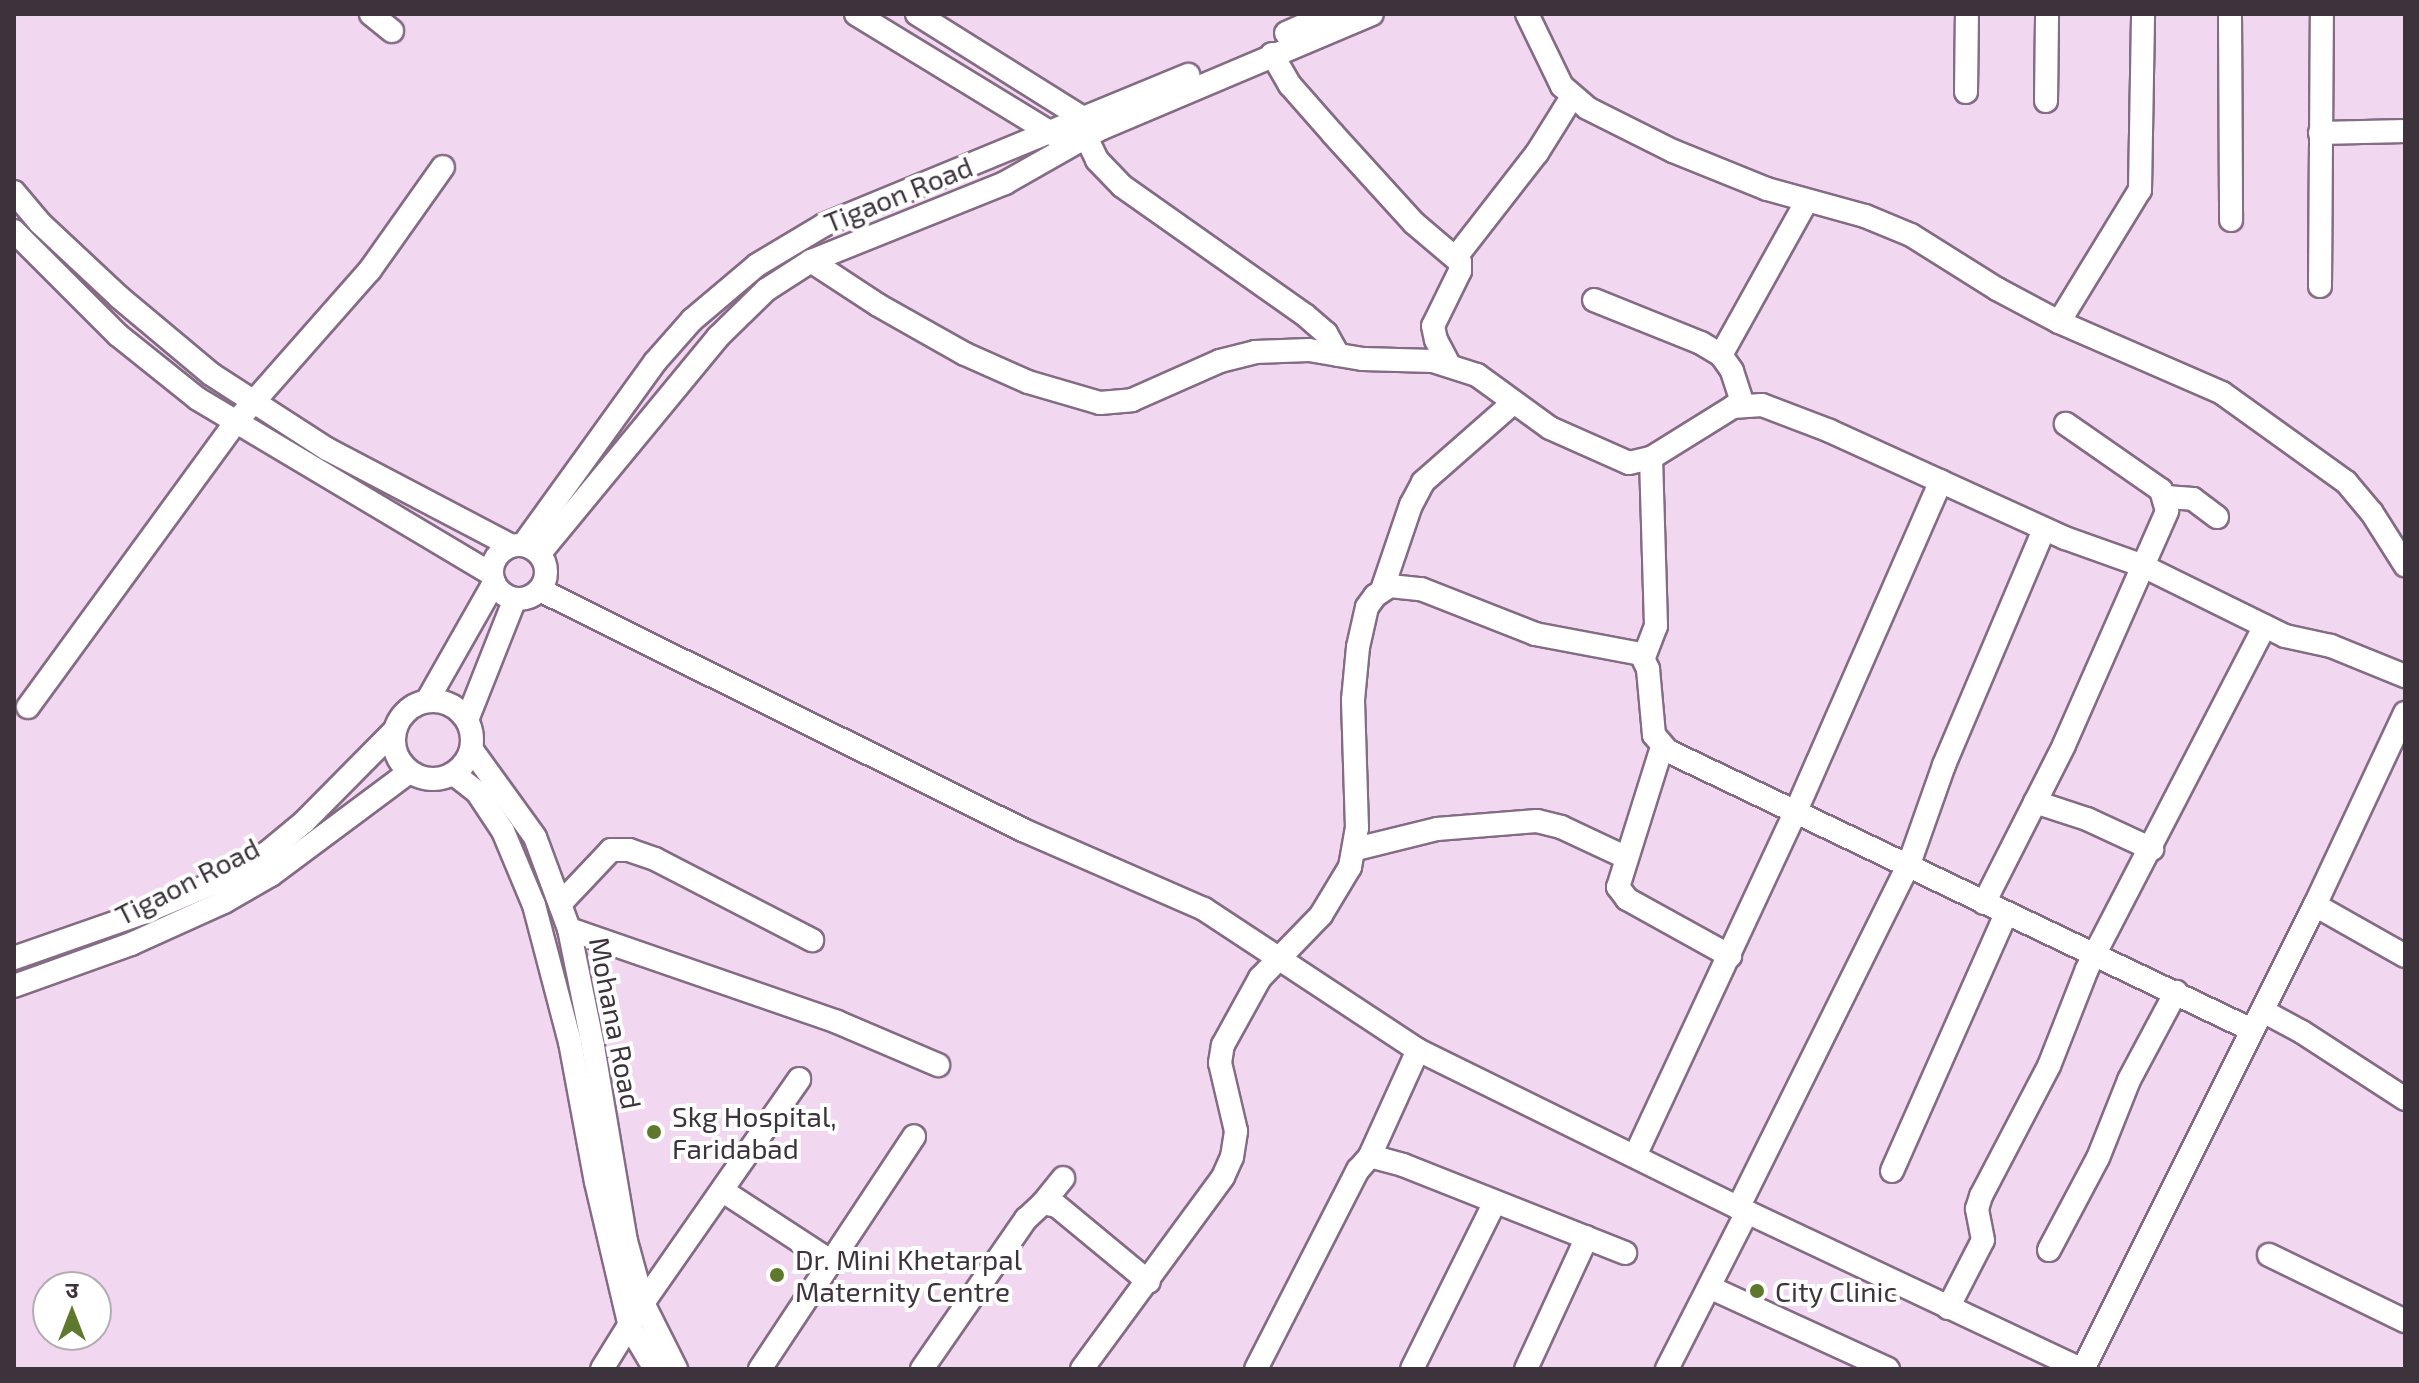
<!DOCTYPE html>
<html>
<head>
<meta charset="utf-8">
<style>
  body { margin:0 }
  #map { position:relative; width:2419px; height:1383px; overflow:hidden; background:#f2d7f1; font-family:"Exo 2","Noto Sans Devanagari",sans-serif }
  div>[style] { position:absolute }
  .roads { filter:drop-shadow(2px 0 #846c84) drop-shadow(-2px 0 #846c84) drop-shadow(0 2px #846c84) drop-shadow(0 -2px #846c84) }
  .minor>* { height:22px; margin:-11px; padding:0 11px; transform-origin:11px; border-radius:11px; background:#fff }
  .minor>.ring { margin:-11px; padding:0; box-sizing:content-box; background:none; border:22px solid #fff; border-radius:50% }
  .dots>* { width:22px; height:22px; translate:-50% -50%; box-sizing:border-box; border:4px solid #fff; border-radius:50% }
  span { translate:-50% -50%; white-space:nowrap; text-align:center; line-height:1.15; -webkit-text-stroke:8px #fff; paint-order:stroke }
  .street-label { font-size:28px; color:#3d333d }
  .poi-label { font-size:28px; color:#3d333d }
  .left { translate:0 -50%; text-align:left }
  .frame { position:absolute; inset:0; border:16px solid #3d333d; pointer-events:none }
  .north { position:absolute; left:32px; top:1271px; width:80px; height:80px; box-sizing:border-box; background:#fff; border:2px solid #b1adb1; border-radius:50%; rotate:0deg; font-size:22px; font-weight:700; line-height:32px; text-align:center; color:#3d333d }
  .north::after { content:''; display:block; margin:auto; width:28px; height:36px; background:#5e792d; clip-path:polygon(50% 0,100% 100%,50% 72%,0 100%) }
</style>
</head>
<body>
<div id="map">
  <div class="roads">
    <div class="minor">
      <i style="left:371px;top:14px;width:27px;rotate:39deg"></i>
      <i style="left:856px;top:14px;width:234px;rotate:31.4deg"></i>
      <i style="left:917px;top:14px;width:203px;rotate:32.1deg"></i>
      <i style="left:1527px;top:14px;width:80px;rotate:64.1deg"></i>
      <i style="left:1562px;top:86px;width:33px;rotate:41deg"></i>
      <i style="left:1587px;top:108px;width:96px;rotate:26.6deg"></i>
      <i style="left:1673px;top:151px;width:101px;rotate:22deg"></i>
      <i style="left:1767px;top:189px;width:102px;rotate:15.4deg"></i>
      <i style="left:1865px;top:216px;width:50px;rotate:22.4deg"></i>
      <i style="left:1911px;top:235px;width:102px;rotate:32.1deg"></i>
      <i style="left:1997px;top:289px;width:70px;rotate:28deg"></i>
      <i style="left:2059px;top:322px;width:178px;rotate:23.5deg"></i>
      <i style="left:2222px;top:393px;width:153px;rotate:35.7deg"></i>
      <i style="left:2346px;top:482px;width:40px;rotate:50deg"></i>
      <i style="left:2372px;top:513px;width:62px;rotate:57.6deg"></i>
      <i style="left:2230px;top:14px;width:206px;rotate:89.7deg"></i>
      <i style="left:1286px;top:33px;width:47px;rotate:-23.8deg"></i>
      <i style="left:1272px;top:54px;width:36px;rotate:60deg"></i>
      <i style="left:1290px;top:85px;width:65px;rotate:48.7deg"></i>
      <i style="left:1333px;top:134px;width:120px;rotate:47.7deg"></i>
      <i style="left:1414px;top:223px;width:60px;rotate:40.3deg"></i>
      <i style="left:1460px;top:262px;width:9px;rotate:90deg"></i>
      <i style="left:1460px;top:271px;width:61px;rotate:116.1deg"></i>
      <i style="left:1433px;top:326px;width:14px;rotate:78deg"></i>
      <i style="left:1436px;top:340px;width:27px;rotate:62deg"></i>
      <i style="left:1966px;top:92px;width:78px;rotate:-89.3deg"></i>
      <i style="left:2046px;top:101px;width:87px;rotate:-89.3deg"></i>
      <i style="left:2320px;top:133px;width:85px;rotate:-1.3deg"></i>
      <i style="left:1086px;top:137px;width:25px;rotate:64deg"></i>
      <i style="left:1097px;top:160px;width:36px;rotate:46deg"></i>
      <i style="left:1122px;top:186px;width:224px;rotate:35.2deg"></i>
      <i style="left:1305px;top:315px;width:28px;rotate:41deg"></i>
      <i style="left:1326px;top:333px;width:25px;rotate:61deg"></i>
      <i style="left:14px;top:192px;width:40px;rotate:50deg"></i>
      <i style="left:40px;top:223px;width:108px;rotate:43.1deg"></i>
      <i style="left:119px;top:297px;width:120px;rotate:39.9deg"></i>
      <i style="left:211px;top:374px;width:138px;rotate:32.9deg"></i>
      <i style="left:327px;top:449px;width:207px;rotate:27.7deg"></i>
      <i style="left:14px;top:231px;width:147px;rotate:45deg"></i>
      <i style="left:118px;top:335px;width:102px;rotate:38.7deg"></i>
      <i style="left:198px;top:399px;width:342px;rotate:30.8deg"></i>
      <i style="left:1456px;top:257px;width:132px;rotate:-52.1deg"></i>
      <i style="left:1537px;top:153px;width:66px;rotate:-58deg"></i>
      <i style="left:811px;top:261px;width:80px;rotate:33.3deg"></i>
      <i style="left:878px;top:305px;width:100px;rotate:29.4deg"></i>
      <i style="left:965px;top:354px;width:69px;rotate:24deg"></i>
      <i style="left:1028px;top:382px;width:75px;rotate:16.3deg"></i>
      <i style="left:1100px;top:403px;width:32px;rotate:-5deg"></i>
      <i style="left:1132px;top:400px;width:96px;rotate:-23.9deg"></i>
      <i style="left:1220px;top:361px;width:36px;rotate:-14deg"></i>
      <i style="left:1255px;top:352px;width:54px;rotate:-2.1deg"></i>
      <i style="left:1309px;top:350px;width:55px;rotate:9.5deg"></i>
      <i style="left:1363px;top:359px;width:70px;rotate:1.6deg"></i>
      <i style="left:1433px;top:361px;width:46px;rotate:17.7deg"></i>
      <i style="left:1477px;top:375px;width:90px;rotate:36deg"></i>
      <i style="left:1550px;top:428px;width:86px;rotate:23.9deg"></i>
      <i style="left:1629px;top:463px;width:23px;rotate:-13deg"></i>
      <i style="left:1651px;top:458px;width:97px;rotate:-31.9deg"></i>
      <i style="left:1733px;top:407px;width:29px;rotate:-4deg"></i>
      <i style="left:1762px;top:405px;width:73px;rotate:20.9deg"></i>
      <i style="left:1830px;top:431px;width:258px;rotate:24.5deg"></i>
      <i style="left:2065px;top:538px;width:83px;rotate:19.7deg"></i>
      <i style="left:2143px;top:566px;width:158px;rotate:26.2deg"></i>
      <i style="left:2285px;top:636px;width:47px;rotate:12.3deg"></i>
      <i style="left:2331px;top:646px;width:80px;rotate:22.1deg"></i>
      <i style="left:2320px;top:286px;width:272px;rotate:-89.6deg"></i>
      <i style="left:1594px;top:300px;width:115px;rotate:21.9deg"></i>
      <i style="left:1701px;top:343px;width:23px;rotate:31deg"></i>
      <i style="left:1721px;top:355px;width:19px;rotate:55deg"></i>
      <i style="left:1732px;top:371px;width:35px;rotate:72deg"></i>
      <i style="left:2059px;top:322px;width:155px;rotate:-58.5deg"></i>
      <i style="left:2140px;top:190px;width:176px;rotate:-89deg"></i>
      <i style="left:1721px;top:355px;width:175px;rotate:-60.9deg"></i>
      <i style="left:2166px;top:497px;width:27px;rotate:4deg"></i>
      <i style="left:2193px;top:499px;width:30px;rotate:37deg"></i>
      <i class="ring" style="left:492px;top:545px;width:32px;height:32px"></i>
      <i style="left:523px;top:545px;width:226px;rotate:-54.2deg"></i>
      <i style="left:655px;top:362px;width:56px;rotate:-48.6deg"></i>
      <i style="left:692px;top:320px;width:85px;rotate:-40.2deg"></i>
      <i style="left:757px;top:265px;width:78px;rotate:-30.8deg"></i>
      <i style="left:824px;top:225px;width:394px;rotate:-22.4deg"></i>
      <i style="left:540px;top:553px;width:280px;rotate:-50.5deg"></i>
      <i style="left:718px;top:337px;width:67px;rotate:-44.4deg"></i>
      <i style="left:766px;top:290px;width:54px;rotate:-32.8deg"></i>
      <i style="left:811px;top:261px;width:209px;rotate:-21.9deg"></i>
      <i style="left:1005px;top:183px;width:109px;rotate:-29.6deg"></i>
      <i style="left:1100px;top:129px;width:295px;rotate:-22.9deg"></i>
      <i style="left:540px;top:590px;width:539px;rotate:26.42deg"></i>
      <i style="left:1023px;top:830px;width:197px;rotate:23.6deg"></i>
      <i style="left:1204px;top:909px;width:256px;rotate:33.4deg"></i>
      <i style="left:1418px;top:1050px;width:367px;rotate:26.2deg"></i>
      <i style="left:1747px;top:1212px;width:368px;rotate:25.2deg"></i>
      <i style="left:1382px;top:590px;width:90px;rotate:-71.2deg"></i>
      <i style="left:1411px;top:505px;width:26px;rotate:-62deg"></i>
      <i style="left:1423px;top:482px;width:120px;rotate:-41.3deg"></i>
      <i style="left:1644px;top:657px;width:33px;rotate:-69deg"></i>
      <i style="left:1656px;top:626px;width:168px;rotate:-91.7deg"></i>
      <i class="ring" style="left:394px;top:701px;width:56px;height:56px"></i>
      <i style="left:427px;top:701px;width:136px;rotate:-60.4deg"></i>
      <i style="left:28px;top:707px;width:351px;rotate:-53.9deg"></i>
      <i style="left:235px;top:423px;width:204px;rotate:-48.6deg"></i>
      <i style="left:370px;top:270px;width:126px;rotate:-54.7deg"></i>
      <i style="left:467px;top:720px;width:130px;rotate:-68.4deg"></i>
      <i style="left:1662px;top:747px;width:147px;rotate:107.4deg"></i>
      <i style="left:1618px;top:887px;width:15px;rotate:53deg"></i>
      <i style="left:1627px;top:899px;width:118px;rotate:29deg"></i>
      <i style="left:472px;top:750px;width:107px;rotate:54.1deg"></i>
      <i style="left:535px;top:837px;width:98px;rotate:69.7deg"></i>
      <i style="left:569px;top:929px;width:119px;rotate:78.4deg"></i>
      <i style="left:593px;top:1046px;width:198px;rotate:80.4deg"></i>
      <i style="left:626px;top:1241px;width:64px;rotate:74.7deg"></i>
      <i style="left:643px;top:1303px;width:74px;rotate:63.4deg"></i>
      <i style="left:454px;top:774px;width:29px;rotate:38deg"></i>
      <i style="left:477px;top:792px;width:47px;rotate:56.3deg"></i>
      <i style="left:503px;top:831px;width:80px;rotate:67.3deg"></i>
      <i style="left:534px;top:905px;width:142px;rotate:75.3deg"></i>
      <i style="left:570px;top:1042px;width:142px;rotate:79.5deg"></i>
      <i style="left:596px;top:1182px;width:149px;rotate:76.8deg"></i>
      <i style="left:630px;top:1327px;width:49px;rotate:59.2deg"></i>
      <i style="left:2035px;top:802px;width:55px;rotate:18.1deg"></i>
      <i style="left:2087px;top:819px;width:72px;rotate:24.8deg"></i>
      <i style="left:1356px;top:849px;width:83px;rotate:-13.9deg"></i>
      <i style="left:1437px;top:829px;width:100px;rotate:-4.6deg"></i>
      <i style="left:1537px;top:821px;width:25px;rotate:14deg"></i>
      <i style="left:1561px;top:827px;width:71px;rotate:25.1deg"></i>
      <i style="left:1984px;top:903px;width:177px;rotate:-63.1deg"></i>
      <i style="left:2064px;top:745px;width:256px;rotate:-66.2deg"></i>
      <i style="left:2167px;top:511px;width:22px;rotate:-106deg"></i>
      <i style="left:2161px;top:490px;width:116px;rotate:-145.2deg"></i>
      <i style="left:560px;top:904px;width:74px;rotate:-46.6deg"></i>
      <i style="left:611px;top:850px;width:18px"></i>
      <i style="left:629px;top:850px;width:28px;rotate:19deg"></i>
      <i style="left:655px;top:859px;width:177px;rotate:27.3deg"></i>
      <i style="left:2315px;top:905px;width:103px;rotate:29.5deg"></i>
      <i style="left:569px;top:929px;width:284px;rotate:19.1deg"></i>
      <i style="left:837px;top:1022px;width:110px;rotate:23.1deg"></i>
      <i style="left:14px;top:958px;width:139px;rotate:-19.3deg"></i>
      <i style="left:145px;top:912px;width:82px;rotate:-22.8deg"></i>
      <i style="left:221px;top:880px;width:55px;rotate:-30.8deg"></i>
      <i style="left:268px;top:852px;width:47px;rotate:-39.8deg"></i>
      <i style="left:304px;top:822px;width:128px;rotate:-45.3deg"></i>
      <i style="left:14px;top:986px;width:124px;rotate:-19.7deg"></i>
      <i style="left:131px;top:944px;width:102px;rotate:-24.3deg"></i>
      <i style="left:224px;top:902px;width:54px;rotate:-29.9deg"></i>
      <i style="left:271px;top:875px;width:172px;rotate:-36.7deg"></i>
      <i style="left:2263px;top:1011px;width:44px;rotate:28.3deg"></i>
      <i style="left:2302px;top:1032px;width:123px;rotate:33deg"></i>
      <i style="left:1418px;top:1050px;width:116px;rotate:114.4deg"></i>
      <i style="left:1370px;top:1156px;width:34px;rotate:15deg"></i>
      <i style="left:1403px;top:1165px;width:239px;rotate:21.6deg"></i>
      <i style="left:1635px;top:1156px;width:381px;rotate:-65deg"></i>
      <i style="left:1796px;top:811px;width:360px;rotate:-66.3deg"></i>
      <i style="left:1892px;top:1171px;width:281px;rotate:-66.1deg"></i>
      <i style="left:723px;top:1191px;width:130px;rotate:33.1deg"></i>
      <i style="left:1043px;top:1203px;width:32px;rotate:-51deg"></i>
      <i style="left:1738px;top:1208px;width:384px;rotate:-63.6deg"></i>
      <i style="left:1909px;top:864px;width:105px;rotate:-70.5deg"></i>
      <i style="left:1944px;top:765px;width:256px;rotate:-67deg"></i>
      <i style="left:2049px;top:1250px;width:104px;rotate:-62deg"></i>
      <i style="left:2098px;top:1158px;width:84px;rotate:-68.3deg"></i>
      <i style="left:2129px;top:1080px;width:100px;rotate:-61.9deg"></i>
      <i style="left:2269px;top:1255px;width:151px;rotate:25.9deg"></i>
      <i style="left:1709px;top:1287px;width:197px;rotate:24.6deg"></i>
      <i style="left:1948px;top:1308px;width:76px;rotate:-62.8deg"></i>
      <i style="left:1983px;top:1240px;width:32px;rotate:-101deg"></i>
      <i style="left:1977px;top:1209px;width:14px;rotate:-73deg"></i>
      <i style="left:1981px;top:1196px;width:147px;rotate:-62.4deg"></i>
      <i style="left:2049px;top:1066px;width:104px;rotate:-68.6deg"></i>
      <i style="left:2087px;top:969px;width:386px;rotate:-62.6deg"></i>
      <i style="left:602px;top:1369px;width:78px;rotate:-58.2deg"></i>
      <i style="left:643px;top:1303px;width:273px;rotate:-55.1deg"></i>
      <i style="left:760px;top:1369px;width:279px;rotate:-56.5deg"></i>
      <i style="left:922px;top:1369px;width:183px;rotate:-55.3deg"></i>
      <i style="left:1026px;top:1219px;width:23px;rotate:-43deg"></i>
      <i style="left:1043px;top:1203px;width:14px;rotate:12deg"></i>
      <i style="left:1057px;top:1206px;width:119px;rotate:39.6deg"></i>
      <i style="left:1082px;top:1369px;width:238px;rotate:-53.7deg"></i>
      <i style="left:1223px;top:1177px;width:22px;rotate:-66deg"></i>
      <i style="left:1232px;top:1157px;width:26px;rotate:-81deg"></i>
      <i style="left:1236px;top:1131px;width:70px;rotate:-103.2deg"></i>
      <i style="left:1220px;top:1063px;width:18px;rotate:-81deg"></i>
      <i style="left:1223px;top:1045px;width:77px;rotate:-61.1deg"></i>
      <i style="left:1260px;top:978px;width:88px;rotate:-45.9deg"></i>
      <i style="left:1321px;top:915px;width:56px;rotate:-58.9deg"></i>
      <i style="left:1350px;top:867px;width:40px;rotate:-80deg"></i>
      <i style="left:1357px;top:828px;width:128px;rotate:-91.8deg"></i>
      <i style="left:1353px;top:700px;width:53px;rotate:-84.6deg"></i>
      <i style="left:1358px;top:647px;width:41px;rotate:-77.3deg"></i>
      <i style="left:1367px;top:607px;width:14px;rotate:-54deg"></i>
      <i style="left:1375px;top:596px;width:18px;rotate:-34deg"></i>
      <i style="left:1390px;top:586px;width:31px;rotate:6deg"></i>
      <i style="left:1421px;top:589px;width:123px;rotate:21.5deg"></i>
      <i style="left:1535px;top:634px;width:108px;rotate:10.7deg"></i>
      <i style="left:1641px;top:654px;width:17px;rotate:65deg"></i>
      <i style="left:1648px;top:669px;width:66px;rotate:84.8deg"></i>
      <i style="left:1654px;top:735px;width:21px;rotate:49deg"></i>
      <i style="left:1668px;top:751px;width:647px;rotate:25.54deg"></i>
      <i style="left:1256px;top:1369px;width:224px;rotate:-62.9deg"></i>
      <i style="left:1358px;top:1170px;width:18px;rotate:-49deg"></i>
      <i style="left:1412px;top:1369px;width:186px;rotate:-63.6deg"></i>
      <i style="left:1526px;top:1369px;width:145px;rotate:-65.2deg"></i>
      <i style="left:1667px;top:1369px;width:176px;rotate:-63deg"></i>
      <i style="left:2083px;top:1369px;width:519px;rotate:-63.43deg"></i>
      <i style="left:2315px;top:905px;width:212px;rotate:-64.9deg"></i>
    </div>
  </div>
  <div class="dots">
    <i style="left:654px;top:1132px;background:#5e792d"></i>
    <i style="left:777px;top:1275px;background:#5e792d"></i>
    <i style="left:1757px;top:1291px;background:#5e792d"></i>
  </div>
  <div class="street-label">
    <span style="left:898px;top:194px;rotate:-22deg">Tigaon Road</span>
    <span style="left:187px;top:881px;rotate:-27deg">Tigaon Road</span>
    <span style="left:616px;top:1023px;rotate:79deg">Mohana Road</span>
  </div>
  <div class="poi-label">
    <span class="left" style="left:672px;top:1132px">Skg Hospital,<br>Faridabad</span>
    <span class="left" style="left:795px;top:1275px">Dr. Mini Khetarpal<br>Maternity Centre</span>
    <span class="left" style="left:1775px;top:1291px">City Clinic</span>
  </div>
  <div class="frame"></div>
  <div class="north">उ</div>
</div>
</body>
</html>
